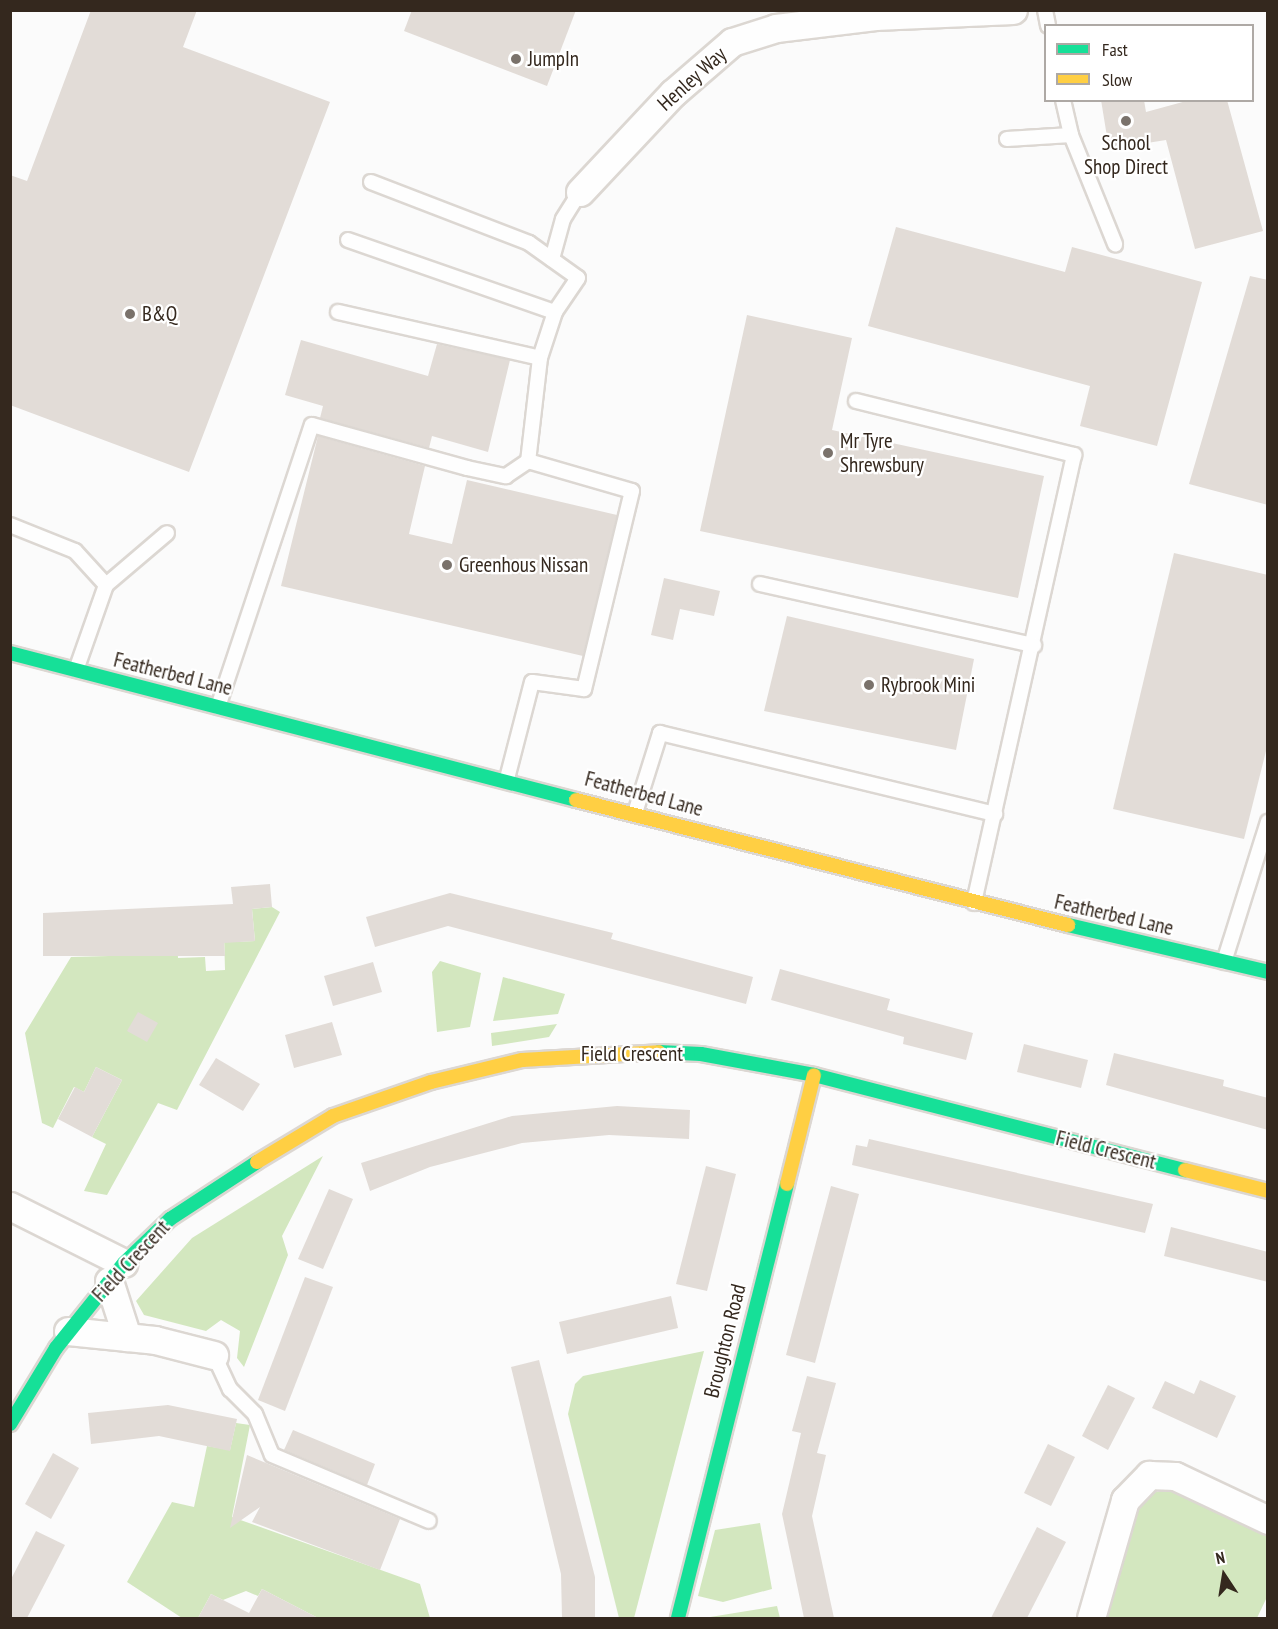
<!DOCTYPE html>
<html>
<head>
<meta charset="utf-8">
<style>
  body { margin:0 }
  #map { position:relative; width:1278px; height:1629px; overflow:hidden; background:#fbfbfb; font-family:"PT Sans Narrow",sans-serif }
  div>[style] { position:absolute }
  .green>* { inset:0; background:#d3e7bf }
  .building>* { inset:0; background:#e2dcd7 }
  .roads { filter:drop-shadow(2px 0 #dcd7d2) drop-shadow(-2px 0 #dcd7d2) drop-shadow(0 2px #dcd7d2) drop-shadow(0 -2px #dcd7d2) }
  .lane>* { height:14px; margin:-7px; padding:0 7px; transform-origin:7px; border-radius:7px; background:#fefefe }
  .street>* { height:27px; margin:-13.5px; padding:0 13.5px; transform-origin:13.5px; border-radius:13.5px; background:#fefefe }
  .fast>* { height:14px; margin:-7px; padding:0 7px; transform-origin:7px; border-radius:7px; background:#16e098 }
  .slow>* { height:14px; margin:-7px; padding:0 7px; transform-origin:7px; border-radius:7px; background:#ffcf43 }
  .dots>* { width:16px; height:16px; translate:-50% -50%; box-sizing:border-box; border:3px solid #fff; border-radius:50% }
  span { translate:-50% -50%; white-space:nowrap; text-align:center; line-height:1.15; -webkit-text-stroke:4.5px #fff; paint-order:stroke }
  .poi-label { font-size:21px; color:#34281e }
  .left { translate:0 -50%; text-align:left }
  .street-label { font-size:21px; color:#34281e }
  .frame { position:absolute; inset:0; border:12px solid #34281e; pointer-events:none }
  .legend { position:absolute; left:1044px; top:24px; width:210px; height:78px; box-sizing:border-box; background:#fff; border:2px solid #aea9a5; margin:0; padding:8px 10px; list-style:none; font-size:18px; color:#34281e }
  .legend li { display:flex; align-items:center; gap:12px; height:30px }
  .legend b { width:30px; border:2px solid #aea9a5 }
  .north { position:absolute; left:1194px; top:1545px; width:60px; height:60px; -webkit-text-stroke:4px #fff; paint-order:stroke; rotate:348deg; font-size:16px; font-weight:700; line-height:24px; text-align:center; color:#34281e }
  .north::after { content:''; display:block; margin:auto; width:21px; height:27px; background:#34281e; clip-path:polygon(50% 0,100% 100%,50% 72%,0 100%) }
</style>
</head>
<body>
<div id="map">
  <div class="green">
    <i style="clip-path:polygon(272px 907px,280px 912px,177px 1110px,158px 1103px,107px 1195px,84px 1191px,106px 1144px,92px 1137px,122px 1080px,96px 1067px,84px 1092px,74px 1087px,53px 1128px,42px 1123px,25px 1033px,71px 957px,109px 956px,177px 938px,178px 958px,205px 957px,206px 971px,225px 970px,224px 934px,231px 934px,233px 942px,255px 941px,252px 909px)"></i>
    <i style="clip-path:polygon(440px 961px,481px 973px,470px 1027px,437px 1032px,432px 972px)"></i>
    <i style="clip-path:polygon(503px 977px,565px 994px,558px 1014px,493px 1021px)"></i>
    <i style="clip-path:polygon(557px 1024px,549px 1037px,492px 1046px,491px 1033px)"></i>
    <i style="clip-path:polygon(323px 1156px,282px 1236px,288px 1255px,244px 1367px,237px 1358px,240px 1331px,221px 1320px,206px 1331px,144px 1315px,136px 1301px,192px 1238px)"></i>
    <i style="clip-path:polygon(704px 1351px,634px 1618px,619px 1618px,568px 1414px,575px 1384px,583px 1376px)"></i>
    <i style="clip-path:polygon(236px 1423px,250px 1425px,232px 1517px,420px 1584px,430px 1618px,318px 1618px,262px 1589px,258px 1596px,246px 1591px,223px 1600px,211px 1594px,198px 1618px,182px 1618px,127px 1582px,172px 1502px,194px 1507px,207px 1446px,230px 1450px)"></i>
    <i style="clip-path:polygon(1169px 1490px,1262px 1528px,1267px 1535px,1267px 1597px,1257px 1618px,1103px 1618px,1130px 1508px,1146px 1493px)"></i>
    <i style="clip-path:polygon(760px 1523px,772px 1589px,723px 1602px,698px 1596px,715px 1530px)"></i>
    <i style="clip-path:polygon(777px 1606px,780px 1618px,704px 1618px)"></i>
  </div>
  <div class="building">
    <i style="clip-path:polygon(91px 10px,197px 10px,183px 47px,330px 102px,189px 472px,10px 405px,10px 175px,27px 181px)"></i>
    <i style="clip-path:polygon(412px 10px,576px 10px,547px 86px,404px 31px)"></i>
    <i style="clip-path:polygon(1101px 100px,1144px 100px,1146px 112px,1190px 100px,1227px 100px,1263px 231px,1195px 249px,1166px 140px,1109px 149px)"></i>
    <i style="clip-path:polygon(896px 227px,1065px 272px,1072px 247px,1202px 282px,1157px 446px,1080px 426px,1090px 386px,868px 326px)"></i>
    <i style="clip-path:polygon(1250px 276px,1268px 280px,1268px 505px,1189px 484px)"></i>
    <i style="clip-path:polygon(747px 315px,852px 338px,832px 430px,1044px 476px,1018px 598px,700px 531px)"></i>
    <i style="clip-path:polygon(301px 340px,428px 376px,437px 344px,510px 360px,488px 452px,432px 436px,429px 448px,320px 418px,323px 406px,285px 395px)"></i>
    <i style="clip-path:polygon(318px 436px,425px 466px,409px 534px,452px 544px,467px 480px,617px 515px,583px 656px,281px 586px)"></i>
    <i style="clip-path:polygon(1174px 553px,1268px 575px,1268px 743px,1244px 839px,1113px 809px)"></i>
    <i style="clip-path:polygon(664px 578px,720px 591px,714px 616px,680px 609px,673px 640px,651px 635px)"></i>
    <i style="clip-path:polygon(787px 616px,974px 659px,956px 750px,764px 711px)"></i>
    <i style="clip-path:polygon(270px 884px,272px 907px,252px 909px,255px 941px,224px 943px,225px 956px,43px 956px,43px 913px,233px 904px,231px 887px)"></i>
    <i style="clip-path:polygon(450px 893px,613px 933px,611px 939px,753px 977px,746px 1004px,448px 926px,375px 947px,366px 917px)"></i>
    <i style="clip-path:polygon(373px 962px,382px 992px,333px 1006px,324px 976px)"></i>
    <i style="clip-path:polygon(780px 969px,890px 999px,887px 1010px,973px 1033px,966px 1060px,903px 1044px,904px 1037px,771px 1000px)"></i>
    <i style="clip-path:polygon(138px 1012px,158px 1023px,147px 1042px,127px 1031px)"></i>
    <i style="clip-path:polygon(332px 1022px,342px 1055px,294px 1068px,285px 1035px)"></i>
    <i style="clip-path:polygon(1024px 1044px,1088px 1060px,1081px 1088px,1017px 1072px)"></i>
    <i style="clip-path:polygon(1114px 1053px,1224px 1080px,1223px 1086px,1268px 1098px,1268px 1130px,1106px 1085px)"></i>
    <i style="clip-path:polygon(216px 1058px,260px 1084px,243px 1111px,199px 1085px)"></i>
    <i style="clip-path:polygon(96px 1067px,122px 1080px,92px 1137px,58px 1119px,75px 1087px,84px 1092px)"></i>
    <i style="clip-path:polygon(617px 1106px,690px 1110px,689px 1139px,609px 1135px,522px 1143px,430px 1167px,370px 1191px,361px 1163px,512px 1116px)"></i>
    <i style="clip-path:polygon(869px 1139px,1153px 1204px,1145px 1233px,852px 1165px,856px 1145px,867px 1147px)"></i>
    <i style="clip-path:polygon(706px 1166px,736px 1174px,707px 1291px,676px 1284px)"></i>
    <i style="clip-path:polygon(831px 1186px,859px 1194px,815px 1363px,786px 1355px)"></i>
    <i style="clip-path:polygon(329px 1189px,353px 1199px,323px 1269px,298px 1259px)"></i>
    <i style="clip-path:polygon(1171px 1227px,1268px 1252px,1268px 1282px,1164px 1256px)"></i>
    <i style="clip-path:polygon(305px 1277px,333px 1287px,285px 1411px,258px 1400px)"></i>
    <i style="clip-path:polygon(671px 1296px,678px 1328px,567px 1354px,559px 1322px)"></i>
    <i style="clip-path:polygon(539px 1360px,595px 1577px,595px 1618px,562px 1618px,561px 1574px,511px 1367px)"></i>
    <i style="clip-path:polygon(807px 1376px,836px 1383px,817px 1453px,826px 1455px,812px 1516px,834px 1618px,804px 1618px,782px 1514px,801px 1433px,792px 1431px)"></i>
    <i style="clip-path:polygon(1200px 1380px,1236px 1396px,1217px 1438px,1152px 1408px,1165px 1381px,1194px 1394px)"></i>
    <i style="clip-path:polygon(1108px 1385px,1135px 1398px,1108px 1450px,1082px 1436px)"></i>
    <i style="clip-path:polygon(168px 1405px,237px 1419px,230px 1451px,159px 1436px,91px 1444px,88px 1413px)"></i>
    <i style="clip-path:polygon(293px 1430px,375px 1464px,367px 1485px,284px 1450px)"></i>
    <i style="clip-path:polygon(1048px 1444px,1075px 1457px,1051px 1506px,1024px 1493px)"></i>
    <i style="clip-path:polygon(53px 1453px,79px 1468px,51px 1519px,25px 1504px)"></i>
    <i style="clip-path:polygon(247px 1455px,400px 1519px,380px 1570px,252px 1522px,260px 1507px,230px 1528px)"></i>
    <i style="clip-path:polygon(1037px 1527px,1066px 1542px,1027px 1618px,991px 1618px)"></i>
    <i style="clip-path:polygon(36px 1531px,65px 1545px,27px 1618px,10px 1618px,10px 1581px)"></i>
    <i style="clip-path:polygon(262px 1589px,318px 1618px,198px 1618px,211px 1594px,249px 1613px)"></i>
  </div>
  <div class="roads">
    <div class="lane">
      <i style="left:1045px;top:10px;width:16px;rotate:79deg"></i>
      <i style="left:1063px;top:100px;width:36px;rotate:77deg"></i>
      <i style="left:1071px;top:135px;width:118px;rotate:68deg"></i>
      <i style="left:1007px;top:139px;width:64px;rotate:-3.6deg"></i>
      <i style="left:371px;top:182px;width:169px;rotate:21.1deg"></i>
      <i style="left:529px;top:243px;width:60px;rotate:35.5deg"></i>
      <i style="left:578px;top:278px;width:41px;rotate:124.1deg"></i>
      <i style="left:555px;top:312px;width:48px;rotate:108.1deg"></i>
      <i style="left:540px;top:358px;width:104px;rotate:96.6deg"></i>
      <i style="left:348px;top:240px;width:219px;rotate:19.2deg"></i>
      <i style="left:552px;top:259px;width:41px;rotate:-74.6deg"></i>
      <i style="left:563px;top:219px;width:32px;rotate:-58deg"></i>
      <i style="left:338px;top:312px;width:207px;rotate:12.8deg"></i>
      <i style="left:856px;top:401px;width:225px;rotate:13.9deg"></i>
      <i style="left:1074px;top:455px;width:459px;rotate:102.6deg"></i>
      <i style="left:10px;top:525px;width:70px;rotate:21.8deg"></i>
      <i style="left:75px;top:551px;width:46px;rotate:47.6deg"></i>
      <i style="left:106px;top:585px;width:90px;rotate:109.4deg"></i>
      <i style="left:760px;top:584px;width:281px;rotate:12.6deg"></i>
      <i style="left:106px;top:585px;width:80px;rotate:-40.4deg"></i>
      <i style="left:218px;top:707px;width:297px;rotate:-71.6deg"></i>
      <i style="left:312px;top:425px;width:161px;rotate:15.5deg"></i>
      <i style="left:467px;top:468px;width:40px;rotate:12deg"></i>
      <i style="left:506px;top:476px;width:27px;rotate:-34deg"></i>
      <i style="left:528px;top:461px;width:108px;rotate:16.1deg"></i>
      <i style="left:632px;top:491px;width:204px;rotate:103.6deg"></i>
      <i style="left:584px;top:689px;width:52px;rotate:-172.3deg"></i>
      <i style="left:532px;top:682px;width:100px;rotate:104.5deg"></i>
      <i style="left:635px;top:813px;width:84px;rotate:-72.6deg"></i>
      <i style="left:660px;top:733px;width:345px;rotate:13.6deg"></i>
      <i style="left:1224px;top:962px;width:147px;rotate:-72.6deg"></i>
      <i style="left:214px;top:1355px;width:38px;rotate:65deg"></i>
      <i style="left:230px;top:1389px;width:35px;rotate:45deg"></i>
      <i style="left:255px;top:1414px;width:44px;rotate:67.5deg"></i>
      <i style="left:272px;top:1455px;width:170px;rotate:22.8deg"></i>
    </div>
    <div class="street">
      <i style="left:580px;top:192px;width:136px;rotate:-46.8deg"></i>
      <i style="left:673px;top:93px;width:78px;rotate:-40.8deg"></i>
      <i style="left:732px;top:42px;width:46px;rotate:-17.7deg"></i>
      <i style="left:776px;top:28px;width:100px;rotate:-6.9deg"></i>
      <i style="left:875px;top:16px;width:138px;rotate:-2.5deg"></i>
      <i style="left:10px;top:1206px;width:127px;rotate:26.6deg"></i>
      <i style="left:109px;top:1281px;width:59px;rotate:72.2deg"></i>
      <i style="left:68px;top:1331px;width:87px;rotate:5.9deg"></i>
      <i style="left:155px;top:1340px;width:61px;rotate:14.3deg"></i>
      <i style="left:1091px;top:1618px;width:123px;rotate:-73.9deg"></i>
      <i style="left:1125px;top:1500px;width:35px;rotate:-46deg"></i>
      <i style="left:1149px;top:1475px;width:26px;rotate:2deg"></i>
      <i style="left:1175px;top:1476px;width:103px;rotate:25.3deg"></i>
    </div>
    <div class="fast">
      <i style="left:10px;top:653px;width:585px;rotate:14.56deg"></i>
      <i style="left:1068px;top:925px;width:205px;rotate:13.2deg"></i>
      <i style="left:659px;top:1052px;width:42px;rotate:2.7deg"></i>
      <i style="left:701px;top:1054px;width:115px;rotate:10.5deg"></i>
      <i style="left:814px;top:1075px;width:383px;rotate:14.4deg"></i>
      <i style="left:10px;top:1424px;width:89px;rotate:-58.8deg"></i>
      <i style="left:56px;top:1348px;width:109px;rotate:-51.3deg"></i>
      <i style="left:124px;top:1263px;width:64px;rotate:-43.7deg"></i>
      <i style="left:170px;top:1219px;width:104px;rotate:-33.2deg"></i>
      <i style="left:678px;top:1618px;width:447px;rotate:-75.9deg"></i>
    </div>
    <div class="slow">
      <i style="left:576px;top:800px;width:508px;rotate:14.26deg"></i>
      <i style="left:257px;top:1162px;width:89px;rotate:-31.2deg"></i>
      <i style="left:333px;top:1116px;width:104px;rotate:-19.1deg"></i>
      <i style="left:431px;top:1082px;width:94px;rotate:-13.6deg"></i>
      <i style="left:522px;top:1060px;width:137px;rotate:-3.3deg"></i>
      <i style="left:1185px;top:1170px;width:86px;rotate:14.2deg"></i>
      <i style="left:787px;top:1184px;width:112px;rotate:-76.1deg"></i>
    </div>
  </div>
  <div class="dots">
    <i style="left:516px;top:59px;background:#7a726b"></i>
    <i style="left:1126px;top:121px;background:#7a726b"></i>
    <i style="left:130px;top:314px;background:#7a726b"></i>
    <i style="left:828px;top:453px;background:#7a726b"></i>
    <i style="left:447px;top:565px;background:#7a726b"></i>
    <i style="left:869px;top:685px;background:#7a726b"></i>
  </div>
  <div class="poi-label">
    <span class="left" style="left:528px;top:59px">JumpIn</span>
    <span style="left:1126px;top:155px">School<br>Shop Direct</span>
    <span class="left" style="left:142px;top:314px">B&amp;Q</span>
    <span class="left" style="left:840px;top:453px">Mr Tyre<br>Shrewsbury</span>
    <span class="left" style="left:459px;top:565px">Greenhous Nissan</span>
    <span class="left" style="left:881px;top:685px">Rybrook Mini</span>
  </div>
  <div class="street-label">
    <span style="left:692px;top:79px;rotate:-42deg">Henley Way</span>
    <span style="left:173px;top:674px;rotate:14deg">Featherbed Lane</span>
    <span style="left:644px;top:794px;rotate:15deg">Featherbed Lane</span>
    <span style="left:1114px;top:915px;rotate:13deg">Featherbed Lane</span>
    <span style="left:632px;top:1054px">Field Crescent</span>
    <span style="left:1106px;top:1150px;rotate:14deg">Field Crescent</span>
    <span style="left:131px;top:1261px;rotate:-47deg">Field Crescent</span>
    <span style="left:725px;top:1341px;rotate:-76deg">Broughton Road</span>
  </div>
  <div class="frame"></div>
  <ul class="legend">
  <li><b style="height:8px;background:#16e098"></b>Fast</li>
  <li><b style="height:8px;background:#ffcf43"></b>Slow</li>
  </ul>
  <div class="north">N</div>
</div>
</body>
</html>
